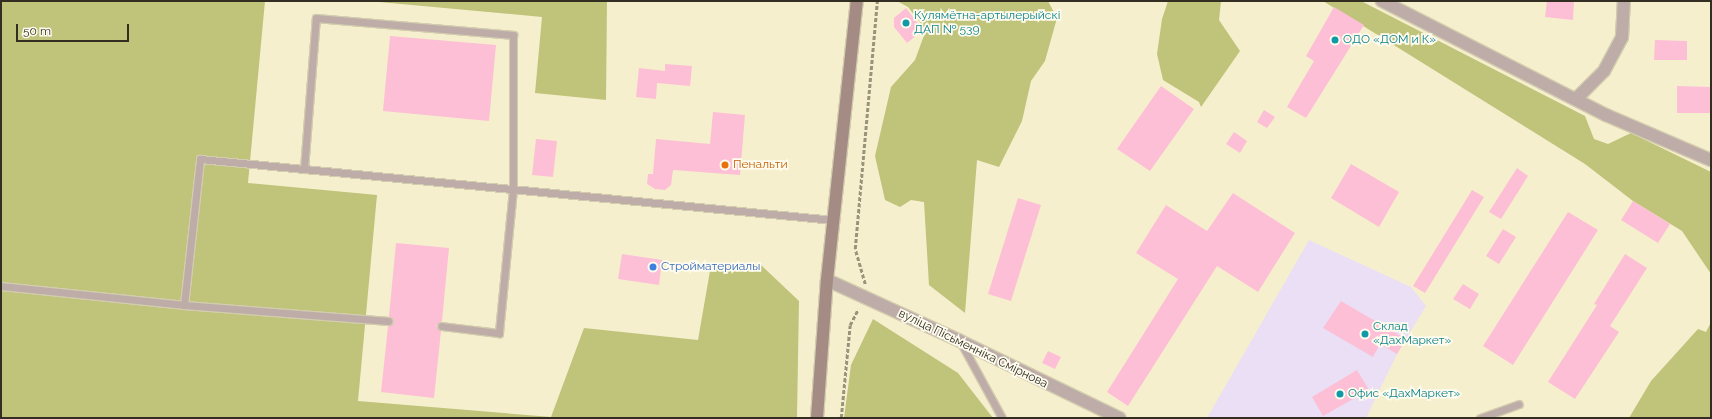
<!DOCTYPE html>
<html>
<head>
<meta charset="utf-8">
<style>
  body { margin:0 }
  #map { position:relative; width:1712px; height:419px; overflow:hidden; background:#f6efcd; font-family:Raleway,sans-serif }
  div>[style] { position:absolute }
  .commercial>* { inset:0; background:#eadff4 }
  .green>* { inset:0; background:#c0c37a }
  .building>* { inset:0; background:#fdbfd6 }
  .path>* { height:2.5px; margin-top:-1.25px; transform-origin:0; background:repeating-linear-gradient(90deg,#98937b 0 4px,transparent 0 6px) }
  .roads { filter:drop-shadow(1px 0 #d3ccae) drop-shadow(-1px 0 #d3ccae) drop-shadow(0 1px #d3ccae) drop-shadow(0 -1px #d3ccae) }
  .lane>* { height:7px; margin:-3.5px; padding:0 3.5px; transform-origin:3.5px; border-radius:3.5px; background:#bdaca7 }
  .street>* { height:12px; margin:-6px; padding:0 6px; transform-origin:6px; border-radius:6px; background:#bdaca7 }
  .secondary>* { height:12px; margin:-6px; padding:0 6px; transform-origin:6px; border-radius:6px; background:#a48c85 }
  .dots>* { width:11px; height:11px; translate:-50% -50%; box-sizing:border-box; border:2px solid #fefcee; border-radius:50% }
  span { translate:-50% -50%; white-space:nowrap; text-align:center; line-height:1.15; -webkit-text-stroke:3.5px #fefcee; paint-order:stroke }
  .culture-label { font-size:12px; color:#0d838f }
  .left { translate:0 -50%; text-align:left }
  .food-label { font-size:12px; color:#c56008 }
  .shop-label { font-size:12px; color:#366cbe }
  .street-label { font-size:12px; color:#322f22 }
  .frame { position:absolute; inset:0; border:2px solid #322f22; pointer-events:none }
  .scale { position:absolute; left:16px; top:24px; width:113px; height:18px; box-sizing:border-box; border:2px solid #322f22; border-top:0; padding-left:5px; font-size:12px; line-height:14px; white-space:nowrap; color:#322f22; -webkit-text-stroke:3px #fefcee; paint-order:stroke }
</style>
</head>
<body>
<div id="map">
  <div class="commercial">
    <i style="clip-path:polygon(1309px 240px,1411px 287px,1426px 306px,1397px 354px,1366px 418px,1207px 418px)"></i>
  </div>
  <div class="green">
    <i style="clip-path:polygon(1px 1px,265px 1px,248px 183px,377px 195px,358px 401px,551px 417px,584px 328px,698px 340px,711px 265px,761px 265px,799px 301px,797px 418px,1px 418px)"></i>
    <i style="clip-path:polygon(368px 1px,607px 1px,606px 100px,535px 93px,542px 17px)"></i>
    <i style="clip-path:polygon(897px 1px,1048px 1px,1057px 18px,1045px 61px,1031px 81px,1022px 121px,999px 167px,977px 160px,965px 313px,929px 285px,924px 202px,911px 200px,900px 207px,885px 200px,875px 156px,891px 87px,915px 60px,926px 30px,908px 7px)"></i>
    <i style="clip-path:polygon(1168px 1px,1221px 1px,1219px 20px,1240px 51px,1201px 107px,1199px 102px,1163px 80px,1157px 54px,1162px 19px)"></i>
    <i style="clip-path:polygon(1323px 1px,1361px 1px,1585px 116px,1594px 139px,1608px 144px,1631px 133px,1711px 172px,1711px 274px,1682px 231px,1633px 201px,1585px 164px)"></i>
    <i style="clip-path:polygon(873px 319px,958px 373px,993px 418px,844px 418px,851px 365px)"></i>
    <i style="clip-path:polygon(1711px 322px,1711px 418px,1629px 418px,1651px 381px,1698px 329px,1706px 332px)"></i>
  </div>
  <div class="building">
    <i style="clip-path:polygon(1547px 1px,1574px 1px,1573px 20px,1545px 17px)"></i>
    <i style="clip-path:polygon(1334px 7px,1364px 25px,1306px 118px,1287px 107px,1314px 61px,1306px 56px)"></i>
    <i style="clip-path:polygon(906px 8px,923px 30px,907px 43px,894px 27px,894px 18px)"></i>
    <i style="clip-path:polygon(390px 36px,496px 45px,489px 121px,383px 111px)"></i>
    <i style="clip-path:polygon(1655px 40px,1687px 41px,1687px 60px,1654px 60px)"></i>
    <i style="clip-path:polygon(665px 64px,692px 66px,690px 86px,657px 83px,656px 99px,636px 97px,639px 68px,665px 71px)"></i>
    <i style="clip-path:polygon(1161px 86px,1194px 109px,1150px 171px,1117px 149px)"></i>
    <i style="clip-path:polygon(1677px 86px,1711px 87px,1711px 113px,1677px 113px)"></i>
    <i style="clip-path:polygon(1264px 110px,1275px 117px,1267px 128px,1257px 122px)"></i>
    <i style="clip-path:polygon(713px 112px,745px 115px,740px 175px,673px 170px,671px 185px,665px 190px,655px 189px,647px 184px,648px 174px,653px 174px,656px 139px,710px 144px)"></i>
    <i style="clip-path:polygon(1234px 132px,1247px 141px,1240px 153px,1226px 144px)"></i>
    <i style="clip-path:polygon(536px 139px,557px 141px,553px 177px,532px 175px)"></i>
    <i style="clip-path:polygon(1351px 164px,1399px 192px,1379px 227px,1331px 198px)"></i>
    <i style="clip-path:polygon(1517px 168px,1528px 176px,1501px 219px,1489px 212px)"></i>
    <i style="clip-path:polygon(1472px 190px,1484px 197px,1425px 293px,1413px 286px)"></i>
    <i style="clip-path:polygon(1233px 193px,1295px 233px,1258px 292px,1217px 266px,1128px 406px,1107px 392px,1178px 279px,1136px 253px,1166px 205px,1207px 231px)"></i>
    <i style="clip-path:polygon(1018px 198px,1041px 205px,1011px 301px,988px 294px)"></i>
    <i style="clip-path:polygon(1633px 201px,1670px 224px,1658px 243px,1621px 220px)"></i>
    <i style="clip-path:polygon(1568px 212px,1598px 230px,1513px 365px,1483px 346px)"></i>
    <i style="clip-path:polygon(1503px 229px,1516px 237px,1499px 264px,1486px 256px)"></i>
    <i style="clip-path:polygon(396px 243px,449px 248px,442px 321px,436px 326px,441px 331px,434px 398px,381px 392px,388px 326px,393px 322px,389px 316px)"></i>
    <i style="clip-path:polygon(622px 254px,662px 260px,659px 285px,618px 279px)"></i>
    <i style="clip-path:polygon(1625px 254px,1647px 268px,1610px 326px,1619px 332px,1575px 399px,1548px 382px,1597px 305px,1594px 304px)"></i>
    <i style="clip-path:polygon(1463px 284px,1479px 294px,1470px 309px,1453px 299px)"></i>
    <i style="clip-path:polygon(1341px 301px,1406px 339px,1397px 354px,1380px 344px,1373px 357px,1323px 328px)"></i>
    <i style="clip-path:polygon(1048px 351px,1061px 357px,1055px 369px,1042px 363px)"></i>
    <i style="clip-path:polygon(1357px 370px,1369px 390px,1323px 416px,1312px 397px)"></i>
  </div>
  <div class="path">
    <i style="left:865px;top:284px;width:36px;rotate:-106deg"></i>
    <i style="left:855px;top:249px;width:249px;rotate:-84.9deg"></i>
    <i style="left:841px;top:418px;width:93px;rotate:-84.5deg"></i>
    <i style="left:850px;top:325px;width:18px;rotate:-63deg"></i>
  </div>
  <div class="roads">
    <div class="lane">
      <i style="left:304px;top:169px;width:151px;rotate:-85.5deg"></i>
      <i style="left:316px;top:18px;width:198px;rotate:4.9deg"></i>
      <i style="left:513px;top:35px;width:154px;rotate:90deg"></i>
      <i style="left:513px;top:189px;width:145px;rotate:95.6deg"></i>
      <i style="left:499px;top:333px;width:58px;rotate:-173.1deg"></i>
      <i style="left:1px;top:286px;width:184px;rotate:5.9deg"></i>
      <i style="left:184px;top:305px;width:147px;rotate:-83.7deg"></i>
      <i style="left:200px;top:159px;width:637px;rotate:5.5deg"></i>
      <i style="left:184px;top:305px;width:205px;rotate:4.5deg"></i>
      <i style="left:961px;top:343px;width:85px;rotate:61.3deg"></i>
      <i style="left:1480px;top:418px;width:41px;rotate:-19.7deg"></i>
    </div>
    <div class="street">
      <i style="left:1382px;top:1px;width:251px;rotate:27deg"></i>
      <i style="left:1606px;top:115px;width:114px;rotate:23.2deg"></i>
      <i style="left:1577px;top:98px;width:38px;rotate:-45deg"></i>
      <i style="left:1604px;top:71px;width:38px;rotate:-62deg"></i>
      <i style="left:1622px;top:37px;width:36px;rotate:-87deg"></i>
      <i style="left:827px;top:280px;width:146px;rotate:24.6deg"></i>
      <i style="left:960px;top:341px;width:177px;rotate:25.8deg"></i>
    </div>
    <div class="secondary">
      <i style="left:817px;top:418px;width:138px;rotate:-85.9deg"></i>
      <i style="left:827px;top:280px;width:281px;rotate:-83.9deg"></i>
    </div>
  </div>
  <div class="dots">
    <i style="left:906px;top:23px;background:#0f9aa8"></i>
    <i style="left:1335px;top:40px;background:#0f9aa8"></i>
    <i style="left:725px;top:165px;background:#e8710a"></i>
    <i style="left:653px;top:267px;background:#3f7fe0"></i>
    <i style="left:1365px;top:334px;background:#0f9aa8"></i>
    <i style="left:1340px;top:394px;background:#0f9aa8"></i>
  </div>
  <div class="culture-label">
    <span class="left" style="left:914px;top:23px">Кулямётна-артылерыйскі<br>ДАП № 539</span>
    <span class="left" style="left:1343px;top:40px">ОДО «ДОМ и К»</span>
    <span class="left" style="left:1373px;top:334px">Склад<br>«ДахМаркет»</span>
    <span class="left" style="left:1348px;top:394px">Офис «ДахМаркет»</span>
  </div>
  <div class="food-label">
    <span class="left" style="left:733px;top:165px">Пенальти</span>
  </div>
  <div class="shop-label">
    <span class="left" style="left:661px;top:267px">Стройматериалы</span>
  </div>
  <div class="street-label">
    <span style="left:973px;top:349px;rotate:26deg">вуліца Пісьменніка Смірнова</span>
  </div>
  <div class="frame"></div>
  <div class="scale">50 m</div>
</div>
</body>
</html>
